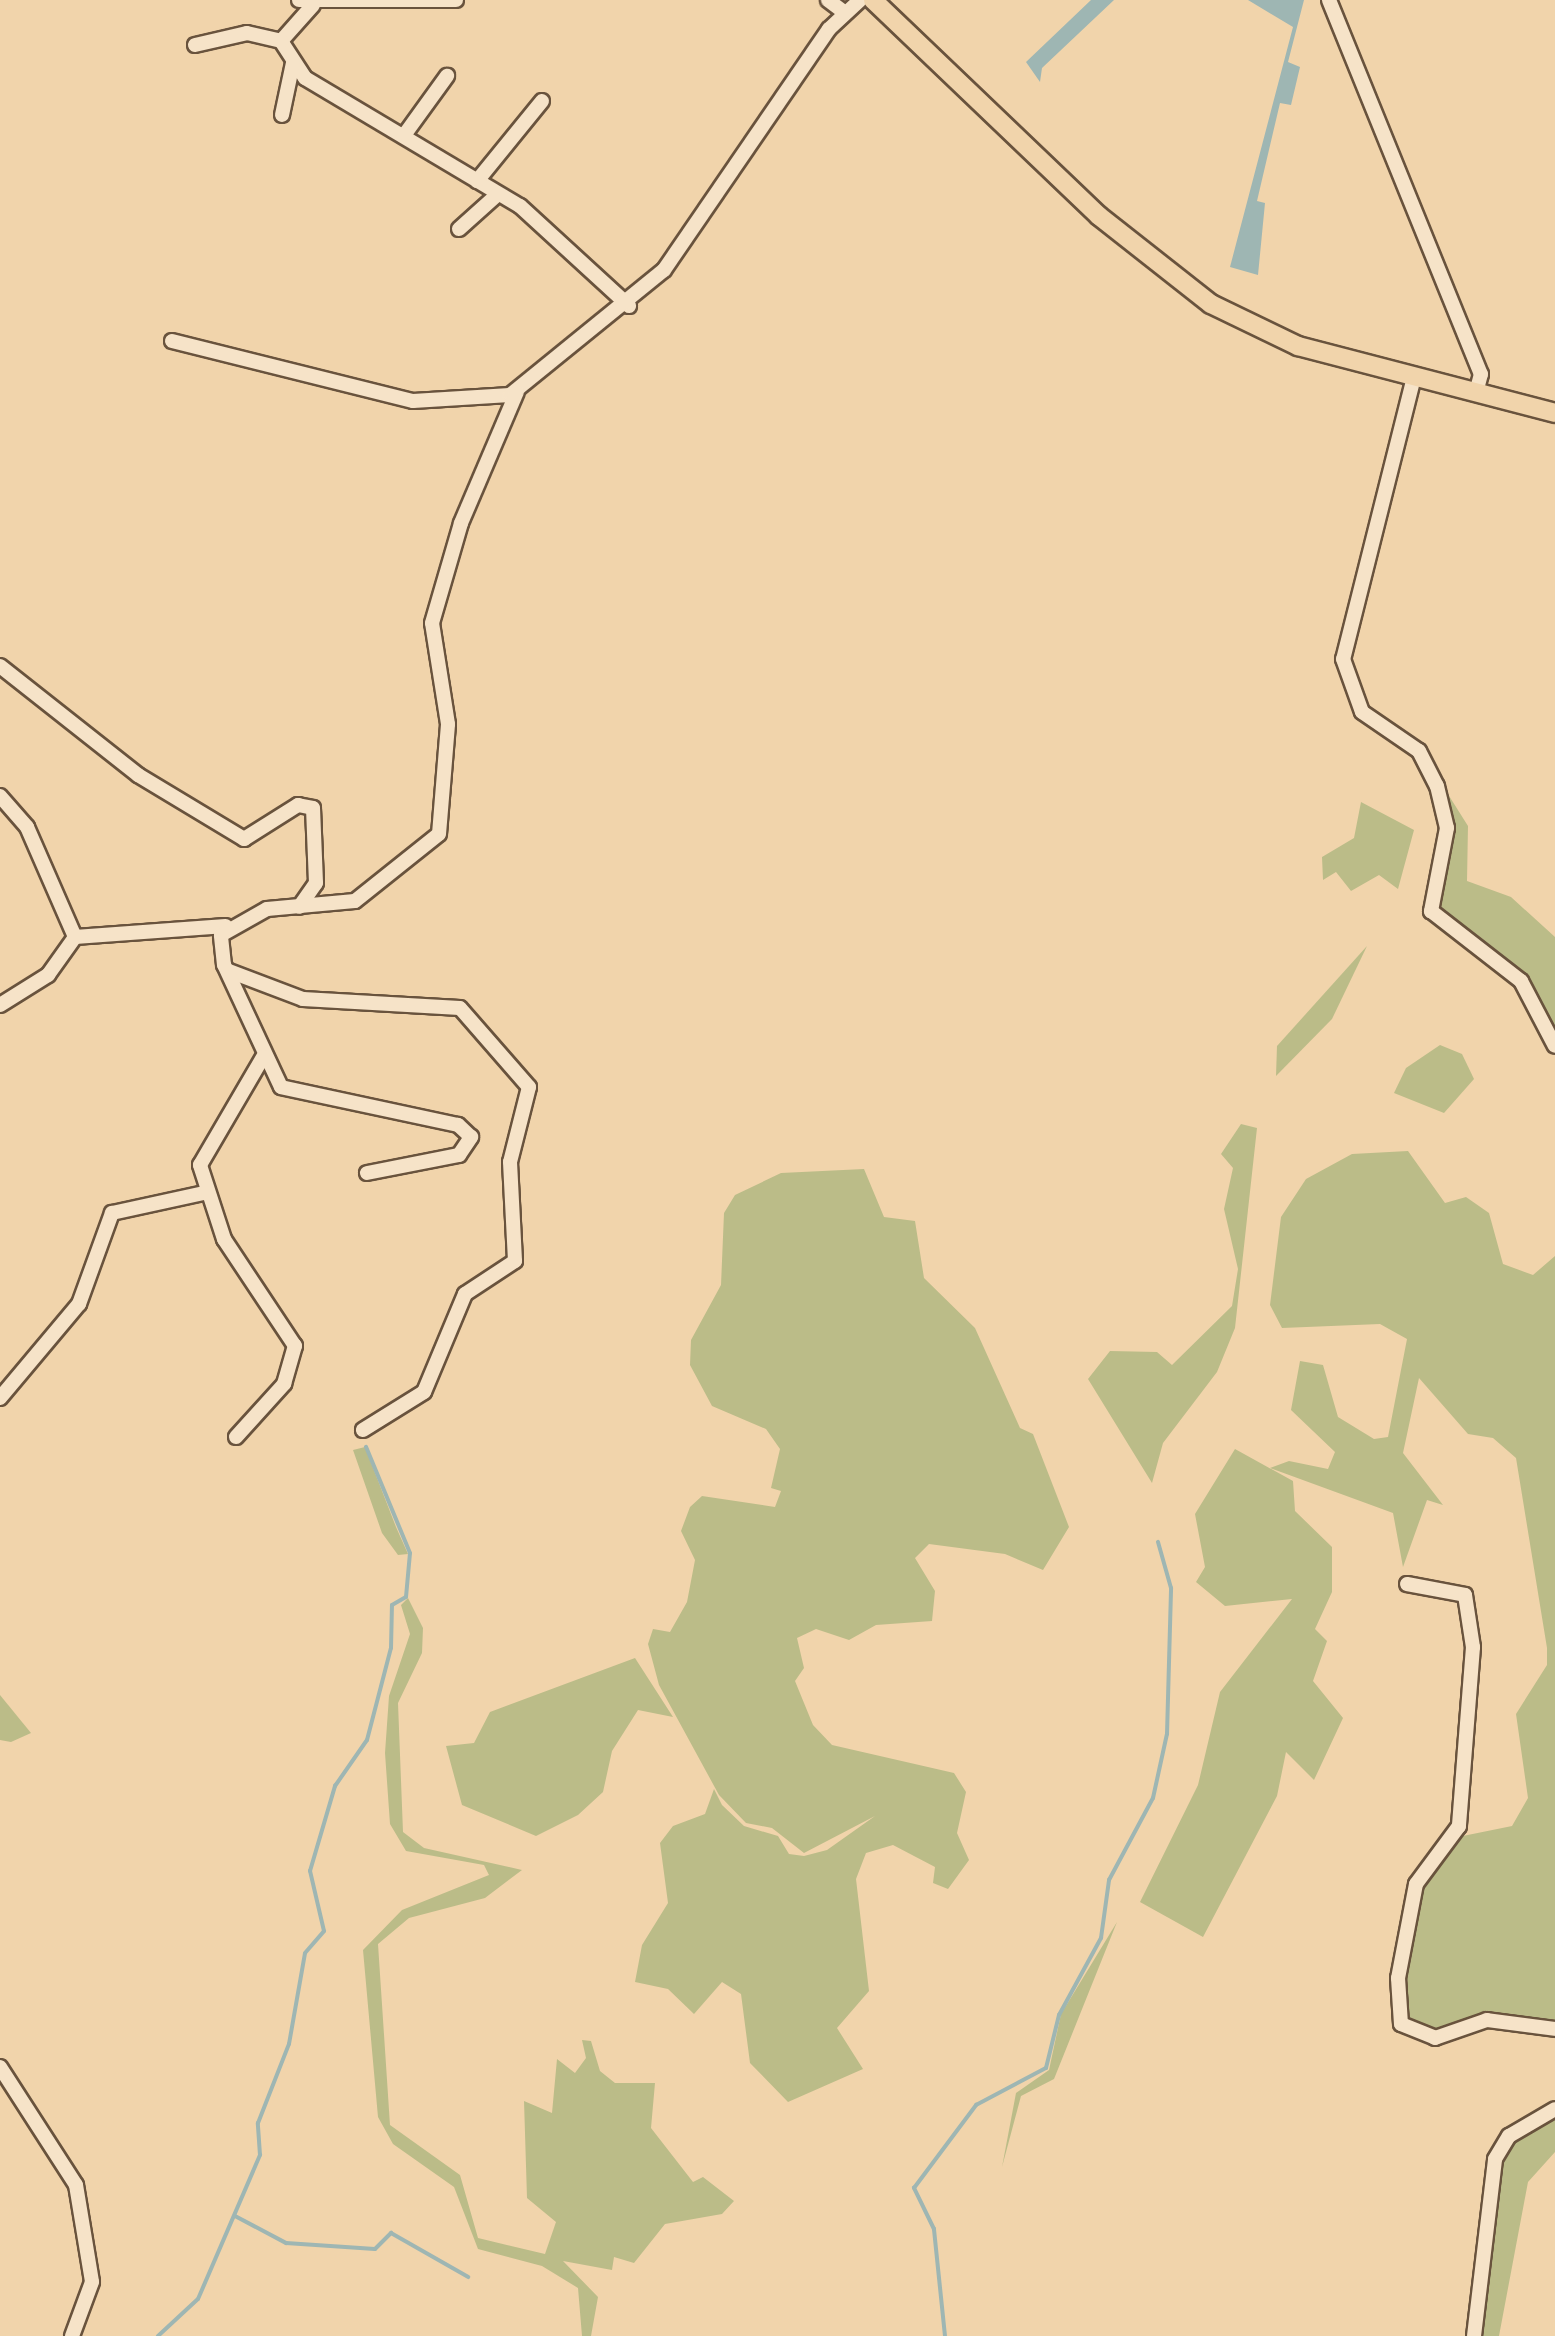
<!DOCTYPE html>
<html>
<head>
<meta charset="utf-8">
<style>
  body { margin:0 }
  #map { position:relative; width:1555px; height:2336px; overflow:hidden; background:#f1d4ab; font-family:"IM FELL DW Pica",serif }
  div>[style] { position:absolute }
  .green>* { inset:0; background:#bbbc88 }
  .water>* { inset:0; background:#9eb6b3 }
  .stream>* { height:4px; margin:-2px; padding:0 2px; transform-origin:2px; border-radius:2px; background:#9eb6b3 }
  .roads { filter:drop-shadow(2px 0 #69533d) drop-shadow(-2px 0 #69533d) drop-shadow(0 2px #69533d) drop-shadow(0 -2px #69533d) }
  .minor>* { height:14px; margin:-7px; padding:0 7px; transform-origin:7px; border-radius:7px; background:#f6e3c8 }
  .major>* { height:18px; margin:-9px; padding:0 9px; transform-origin:9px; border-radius:9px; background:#f1d4ab }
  span { translate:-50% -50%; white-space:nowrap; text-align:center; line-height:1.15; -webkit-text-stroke:10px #f6e3c8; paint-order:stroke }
</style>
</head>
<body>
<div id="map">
  <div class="green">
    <i style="clip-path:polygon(1434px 772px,1468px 826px,1467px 881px,1511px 897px,1555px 937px,1555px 1035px,1501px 954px,1438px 905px,1452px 830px)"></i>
    <i style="clip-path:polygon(1361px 802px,1414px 830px,1398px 889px,1379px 875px,1351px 891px,1336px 872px,1323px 880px,1322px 857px,1354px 838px)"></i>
    <i style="clip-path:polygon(1367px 946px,1332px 1019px,1276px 1076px,1277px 1046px)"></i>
    <i style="clip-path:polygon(1440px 1045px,1462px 1054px,1474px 1079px,1444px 1113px,1394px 1093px,1406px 1068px)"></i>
    <i style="clip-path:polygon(1241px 1124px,1257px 1128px,1235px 1328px,1217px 1372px,1163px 1443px,1152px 1483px,1088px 1379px,1110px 1351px,1157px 1352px,1172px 1365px,1232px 1306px,1238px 1269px,1224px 1209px,1233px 1168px,1221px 1154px)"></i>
    <i style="clip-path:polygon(1408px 1151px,1445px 1203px,1466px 1197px,1489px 1213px,1503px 1264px,1533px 1275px,1555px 1256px,1555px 2027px,1504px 2017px,1420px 2036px,1399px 2012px,1417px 1885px,1453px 1838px,1512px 1826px,1528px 1798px,1516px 1714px,1547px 1665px,1547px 1648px,1516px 1458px,1493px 1438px,1468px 1434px,1419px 1378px,1403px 1453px,1443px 1505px,1427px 1500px,1403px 1567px,1393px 1513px,1270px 1468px,1289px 1461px,1328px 1469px,1335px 1452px,1291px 1410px,1300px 1361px,1323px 1365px,1338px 1417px,1374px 1439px,1388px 1437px,1407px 1339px,1380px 1324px,1282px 1328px,1270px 1305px,1281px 1217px,1306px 1179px,1352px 1154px)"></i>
    <i style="clip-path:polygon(864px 1169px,884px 1217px,915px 1221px,924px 1278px,975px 1328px,1020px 1428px,1033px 1434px,1069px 1527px,1043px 1570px,1005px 1554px,929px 1544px,915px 1558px,935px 1591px,932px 1621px,876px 1625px,849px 1640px,816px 1629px,797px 1638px,804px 1668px,795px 1681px,813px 1725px,832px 1745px,954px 1773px,966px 1792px,957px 1833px,969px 1860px,948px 1889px,933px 1883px,935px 1867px,893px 1845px,866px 1853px,856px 1879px,869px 1991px,837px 2028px,863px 2069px,788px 2102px,750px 2063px,741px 1994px,722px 1982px,694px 2014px,668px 1989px,635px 1982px,642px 1945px,668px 1903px,660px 1843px,673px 1826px,705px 1814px,714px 1789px,722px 1805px,744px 1826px,778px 1836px,789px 1854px,804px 1856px,827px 1850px,875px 1816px,804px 1853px,772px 1828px,746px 1823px,719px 1795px,659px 1685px,648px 1644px,653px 1629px,670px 1632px,687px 1602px,695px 1560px,681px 1531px,690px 1507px,702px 1496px,775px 1507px,781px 1491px,771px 1488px,780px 1449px,766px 1429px,712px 1406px,690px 1365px,691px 1340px,721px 1285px,724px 1213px,735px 1195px,781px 1173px)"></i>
    <i style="clip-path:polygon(365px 1447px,396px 1527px,408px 1554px,398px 1555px,382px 1533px,353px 1450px)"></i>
    <i style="clip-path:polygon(1235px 1449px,1293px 1481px,1295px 1511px,1332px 1547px,1332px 1592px,1315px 1629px,1327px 1641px,1313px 1681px,1343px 1718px,1314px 1780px,1286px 1752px,1277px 1796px,1203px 1937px,1140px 1902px,1198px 1785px,1220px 1692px,1292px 1599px,1225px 1606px,1196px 1582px,1205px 1567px,1195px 1514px)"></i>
    <i style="clip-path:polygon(408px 1598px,423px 1628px,422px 1653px,398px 1703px,403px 1832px,424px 1848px,522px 1870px,485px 1898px,409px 1918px,378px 1944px,390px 2125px,460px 2175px,478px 2238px,545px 2254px,556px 2222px,527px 2198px,524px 2101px,552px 2113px,557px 2059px,575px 2073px,586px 2058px,582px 2040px,591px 2041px,600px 2071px,615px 2083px,655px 2083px,651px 2128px,693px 2182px,703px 2177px,734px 2201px,722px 2214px,665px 2224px,634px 2263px,614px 2257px,612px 2270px,563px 2261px,598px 2297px,591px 2336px,582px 2336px,578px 2288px,542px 2266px,478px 2249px,454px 2187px,393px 2144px,378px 2117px,363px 1950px,402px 1910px,489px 1875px,484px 1865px,406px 1851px,390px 1824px,385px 1753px,389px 1696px,410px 1634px,401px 1605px)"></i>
    <i style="clip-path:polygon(635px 1658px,673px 1717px,638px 1710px,612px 1751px,603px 1792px,578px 1815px,536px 1836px,462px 1805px,446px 1746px,474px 1743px,490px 1712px)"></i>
    <i style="clip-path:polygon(0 1695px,31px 1733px,11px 1742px,0 1740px)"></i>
    <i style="clip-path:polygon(1117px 1922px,1054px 2079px,1021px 2096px,1002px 2167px,1016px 2093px,1049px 2070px,1061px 2014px)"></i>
    <i style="clip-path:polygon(1555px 2115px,1555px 2152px,1528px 2182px,1499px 2336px,1478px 2336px,1499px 2165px,1512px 2143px)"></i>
  </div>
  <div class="water">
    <i style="clip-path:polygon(1091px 0,1114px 0,1042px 68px,1040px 82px,1026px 62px)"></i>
    <i style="clip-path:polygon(1248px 0,1304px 0,1288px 62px,1300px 67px,1291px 105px,1280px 103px,1257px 201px,1265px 203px,1258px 275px,1230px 267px,1293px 27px)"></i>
  </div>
  <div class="stream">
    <i style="left:235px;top:2216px;width:58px;rotate:27.9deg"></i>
    <i style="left:286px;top:2243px;width:89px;rotate:3.9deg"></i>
    <i style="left:375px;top:2249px;width:23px;rotate:-45deg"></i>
    <i style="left:391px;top:2233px;width:89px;rotate:29.7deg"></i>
    <i style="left:158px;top:2336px;width:54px;rotate:-42.8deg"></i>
    <i style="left:198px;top:2299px;width:157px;rotate:-66.7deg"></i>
    <i style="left:260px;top:2155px;width:32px;rotate:-94deg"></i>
    <i style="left:258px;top:2123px;width:85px;rotate:-68.6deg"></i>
    <i style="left:289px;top:2044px;width:92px;rotate:-80deg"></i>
    <i style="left:305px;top:1953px;width:29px;rotate:-49deg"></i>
    <i style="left:324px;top:1931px;width:62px;rotate:-103.1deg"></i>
    <i style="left:310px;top:1871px;width:89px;rotate:-73.6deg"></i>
    <i style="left:335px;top:1786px;width:56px;rotate:-55.2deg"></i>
    <i style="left:367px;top:1740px;width:95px;rotate:-75.4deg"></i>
    <i style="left:391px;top:1648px;width:43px;rotate:-88.7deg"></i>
    <i style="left:392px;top:1605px;width:16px;rotate:-30deg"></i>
    <i style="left:406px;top:1597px;width:44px;rotate:-84.8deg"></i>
    <i style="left:410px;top:1553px;width:115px;rotate:-112.5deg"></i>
    <i style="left:945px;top:2336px;width:108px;rotate:-95.9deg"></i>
    <i style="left:934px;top:2229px;width:46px;rotate:-116deg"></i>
    <i style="left:914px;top:2188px;width:104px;rotate:-53.2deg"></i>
    <i style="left:976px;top:2105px;width:79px;rotate:-27.9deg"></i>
    <i style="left:1046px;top:2068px;width:55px;rotate:-76.2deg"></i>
    <i style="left:1059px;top:2015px;width:88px;rotate:-61.4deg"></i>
    <i style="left:1101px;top:1938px;width:59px;rotate:-82.1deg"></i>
    <i style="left:1109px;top:1880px;width:93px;rotate:-61.8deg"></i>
    <i style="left:1153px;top:1798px;width:66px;rotate:-77.7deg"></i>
    <i style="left:1167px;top:1734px;width:146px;rotate:-88.4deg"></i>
    <i style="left:1171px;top:1588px;width:48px;rotate:-105.8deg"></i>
  </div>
  <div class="roads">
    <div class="minor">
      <i style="left:299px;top:0;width:157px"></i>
      <i style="left:828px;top:0;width:21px;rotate:37deg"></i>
      <i style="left:1329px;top:0;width:404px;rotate:67.9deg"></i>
      <i style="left:1481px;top:374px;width:20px;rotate:105deg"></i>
      <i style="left:313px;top:5px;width:48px;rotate:131.6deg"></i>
      <i style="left:281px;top:41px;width:44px;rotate:57deg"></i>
      <i style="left:305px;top:78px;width:250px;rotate:30.8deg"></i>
      <i style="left:520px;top:206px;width:148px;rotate:42.5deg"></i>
      <i style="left:195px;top:45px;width:53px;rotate:-13deg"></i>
      <i style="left:247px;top:33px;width:35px;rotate:13deg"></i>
      <i style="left:282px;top:115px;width:53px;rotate:-78.1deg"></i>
      <i style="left:405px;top:134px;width:72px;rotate:-54.1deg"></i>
      <i style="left:477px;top:181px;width:103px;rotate:-50.9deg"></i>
      <i style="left:459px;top:229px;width:52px;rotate:-41.9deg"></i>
      <i style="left:172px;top:341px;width:248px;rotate:14deg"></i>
      <i style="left:413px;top:401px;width:97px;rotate:-3.5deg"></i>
      <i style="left:510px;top:395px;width:198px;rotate:-39.1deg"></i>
      <i style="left:664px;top:270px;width:292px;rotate:-55.6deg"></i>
      <i style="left:829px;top:29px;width:42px;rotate:-43.1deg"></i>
      <i style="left:1414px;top:377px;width:291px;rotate:104.1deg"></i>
      <i style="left:1343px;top:659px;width:56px;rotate:70.3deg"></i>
      <i style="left:1362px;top:712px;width:69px;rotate:34.4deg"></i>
      <i style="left:1419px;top:751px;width:39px;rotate:63deg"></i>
      <i style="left:1437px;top:786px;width:43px;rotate:76.6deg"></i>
      <i style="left:1447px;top:828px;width:85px;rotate:100.9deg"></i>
      <i style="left:1431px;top:911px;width:114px;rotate:37.9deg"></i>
      <i style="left:1521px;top:981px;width:73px;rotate:62.4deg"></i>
      <i style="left:0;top:666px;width:176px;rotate:38.3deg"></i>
      <i style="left:138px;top:775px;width:124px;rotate:31.1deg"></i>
      <i style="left:244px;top:839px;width:64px;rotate:-32.2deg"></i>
      <i style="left:298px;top:805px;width:15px;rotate:11deg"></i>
      <i style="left:313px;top:808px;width:75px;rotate:87.7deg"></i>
      <i style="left:316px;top:883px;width:29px;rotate:125deg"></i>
      <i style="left:0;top:796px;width:41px;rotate:48.9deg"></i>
      <i style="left:27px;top:827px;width:120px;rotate:66.4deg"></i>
      <i style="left:229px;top:971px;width:79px;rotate:20.7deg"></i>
      <i style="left:303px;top:999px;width:157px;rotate:3.3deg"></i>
      <i style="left:460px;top:1008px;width:105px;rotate:48.9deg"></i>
      <i style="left:529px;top:1087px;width:77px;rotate:104.2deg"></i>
      <i style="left:510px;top:1162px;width:99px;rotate:87.1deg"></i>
      <i style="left:515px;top:1261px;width:60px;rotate:146.6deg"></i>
      <i style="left:465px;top:1294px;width:106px;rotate:112.7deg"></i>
      <i style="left:424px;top:1392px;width:72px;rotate:148.1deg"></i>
      <i style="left:0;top:1005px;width:57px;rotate:-32deg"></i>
      <i style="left:48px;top:975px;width:47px;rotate:-54.6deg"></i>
      <i style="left:75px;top:937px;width:151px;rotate:-4.2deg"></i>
      <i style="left:367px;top:1173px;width:94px;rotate:-11.1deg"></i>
      <i style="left:459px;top:1155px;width:22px;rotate:-56deg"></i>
      <i style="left:471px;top:1137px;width:18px;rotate:-137deg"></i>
      <i style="left:458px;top:1125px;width:181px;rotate:-167.9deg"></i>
      <i style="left:281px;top:1087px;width:135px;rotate:-115deg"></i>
      <i style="left:224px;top:965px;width:30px;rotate:-96deg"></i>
      <i style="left:221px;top:935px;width:53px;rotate:-29.5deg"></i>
      <i style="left:267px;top:909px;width:88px;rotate:-5.2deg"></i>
      <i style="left:355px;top:901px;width:107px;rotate:-38.6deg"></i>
      <i style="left:439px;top:834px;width:110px;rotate:-85.3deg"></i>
      <i style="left:448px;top:724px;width:102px;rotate:-99deg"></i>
      <i style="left:432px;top:623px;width:104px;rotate:-73.8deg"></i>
      <i style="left:461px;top:523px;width:142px;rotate:-66.9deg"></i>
      <i style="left:0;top:1398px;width:123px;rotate:-50deg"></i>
      <i style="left:79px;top:1304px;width:97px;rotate:-70.1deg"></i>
      <i style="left:112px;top:1213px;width:94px;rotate:-12.3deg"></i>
      <i style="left:236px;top:1437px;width:72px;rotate:-47.8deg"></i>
      <i style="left:284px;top:1384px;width:40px;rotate:-74deg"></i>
      <i style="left:295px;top:1346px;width:128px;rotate:-123.6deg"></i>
      <i style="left:224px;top:1239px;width:78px;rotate:-108deg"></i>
      <i style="left:200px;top:1165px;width:125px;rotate:-59.7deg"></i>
      <i style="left:1407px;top:1584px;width:59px;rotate:10.7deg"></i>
      <i style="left:1465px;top:1595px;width:53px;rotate:81.3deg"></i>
      <i style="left:1473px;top:1647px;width:180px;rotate:94.5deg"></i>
      <i style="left:1459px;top:1826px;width:72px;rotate:126.6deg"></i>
      <i style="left:1416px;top:1884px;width:96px;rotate:100.8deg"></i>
      <i style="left:1398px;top:1978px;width:46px;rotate:86.3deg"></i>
      <i style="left:1401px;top:2024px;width:37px;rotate:22deg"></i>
      <i style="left:1435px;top:2038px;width:55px;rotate:-19.1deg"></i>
      <i style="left:1487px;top:2020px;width:69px;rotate:7.5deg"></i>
      <i style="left:0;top:2067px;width:140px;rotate:57.2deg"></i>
      <i style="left:76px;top:2185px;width:98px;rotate:80.6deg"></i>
      <i style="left:92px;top:2282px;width:58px;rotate:110.3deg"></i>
      <i style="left:1474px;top:2336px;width:178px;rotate:-83.2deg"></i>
      <i style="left:1495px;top:2159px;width:27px;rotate:-59deg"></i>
      <i style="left:1509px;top:2136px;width:53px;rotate:-30.4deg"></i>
    </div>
    <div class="major">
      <i style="left:873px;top:0;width:313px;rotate:43.7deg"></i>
      <i style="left:1099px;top:216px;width:142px;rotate:38.2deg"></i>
      <i style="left:1211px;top:304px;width:97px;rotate:25.8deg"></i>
      <i style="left:1298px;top:346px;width:266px;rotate:14.6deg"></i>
    </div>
  </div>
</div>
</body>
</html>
